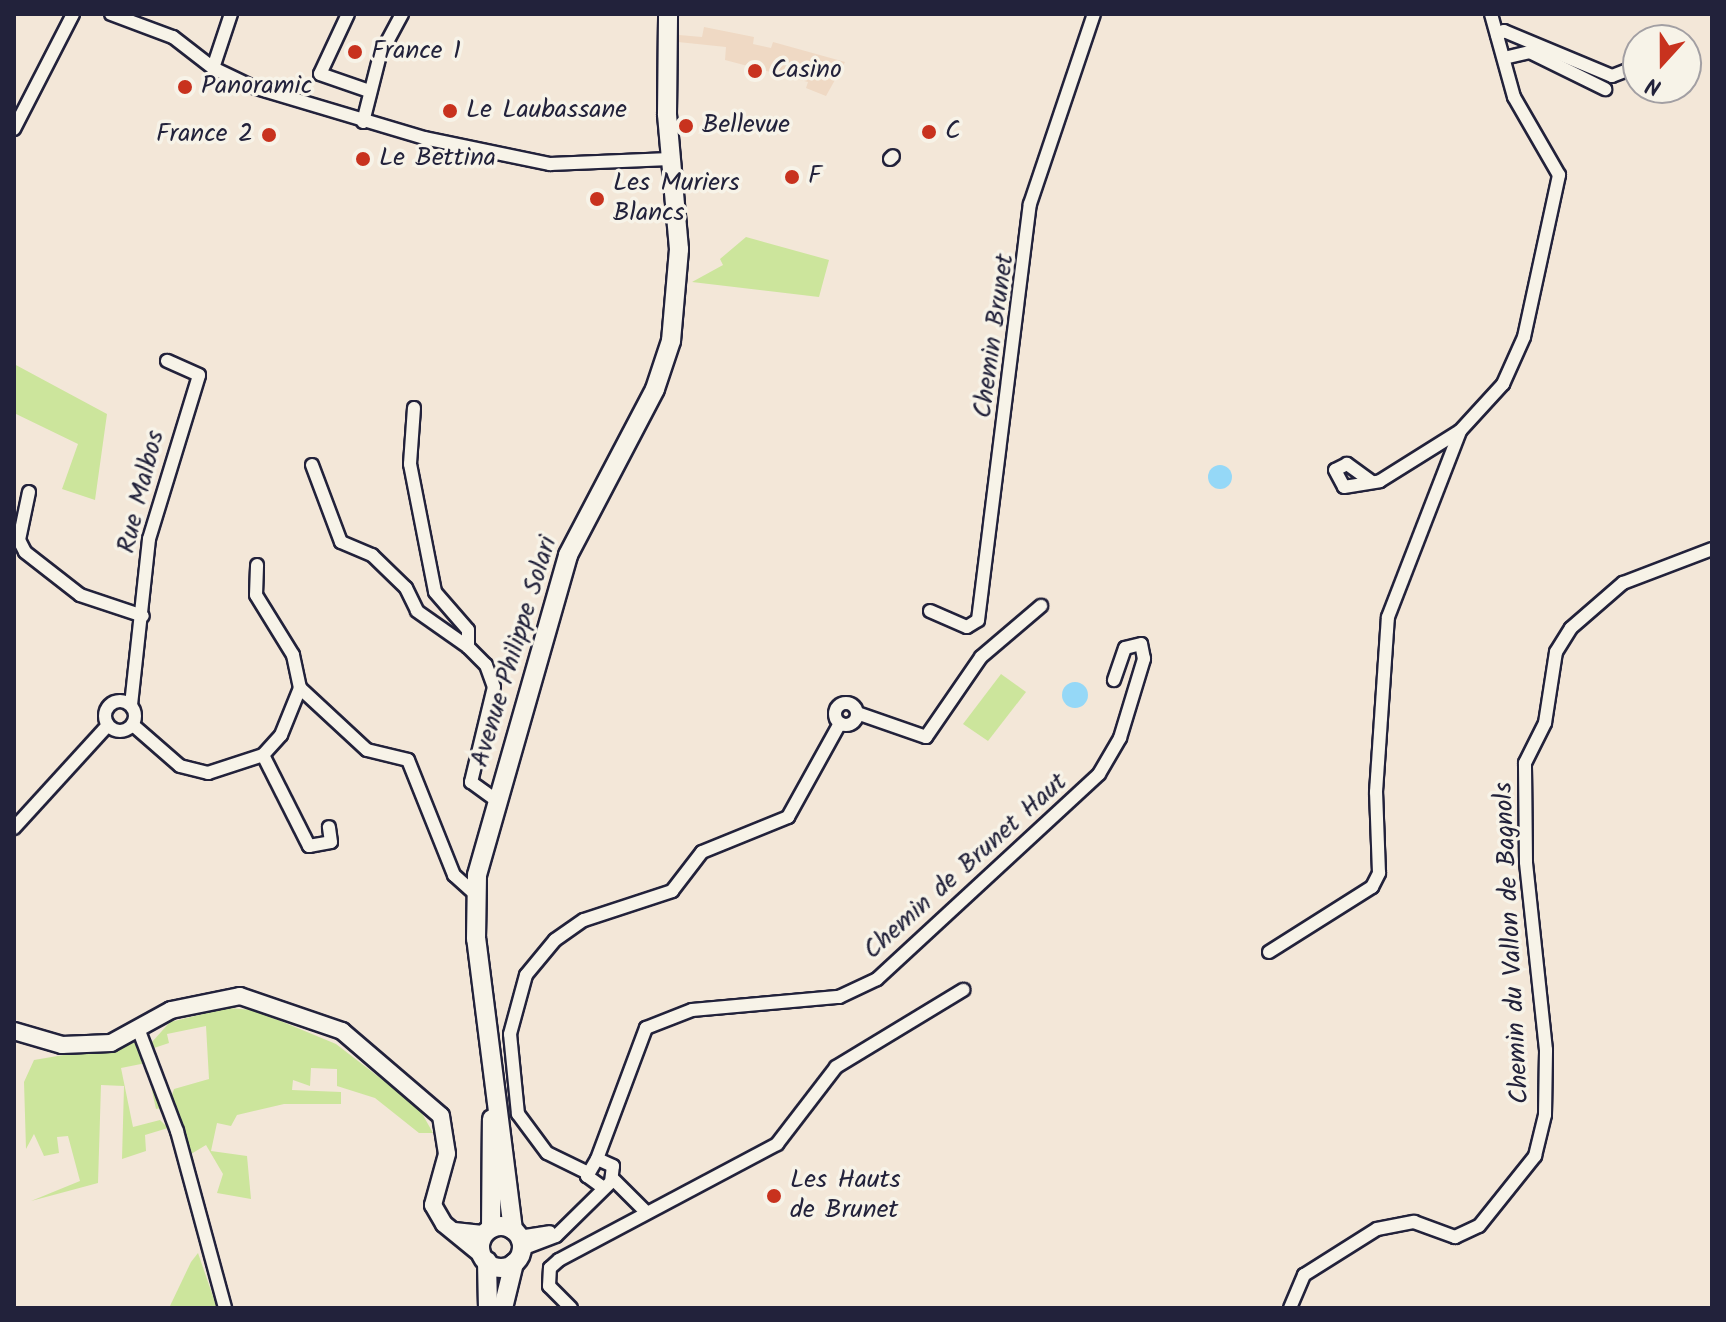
<!DOCTYPE html>
<html>
<head>
<meta charset="utf-8">
<style>
  body { margin:0 }
  #map { position:relative; width:1726px; height:1322px; overflow:hidden; background:#f3e7d8; font-family:Kalam,sans-serif }
  div>[style] { position:absolute }
  .built>* { inset:0; background:#efd9c4 }
  .green>* { inset:0; background:#cce59c }
  .water>* { inset:0; background:#95d8f7 }
  .round { border-radius:50% }
  .roads { filter:drop-shadow(2px 0 #22223b) drop-shadow(-2px 0 #22223b) drop-shadow(0 2px #22223b) drop-shadow(0 -2px #22223b) }
  .minor>* { height:12px; margin:-6px; padding:0 6px; transform-origin:6px; border-radius:6px; background:#f7f3e8 }
  .minor>.ring { margin:-6px; padding:0; box-sizing:content-box; background:none; border:12px solid #f7f3e8; border-radius:50% }
  .tertiary>* { height:16px; margin:-8px; padding:0 8px; transform-origin:8px; border-radius:8px; background:#f7f3e8 }
  .secondary>* { height:18px; margin:-9px; padding:0 9px; transform-origin:9px; border-radius:9px; background:#f7f3e8 }
  .secondary>.ring { margin:-9px; padding:0; box-sizing:content-box; background:none; border:18px solid #f7f3e8; border-radius:50% }
  .dots>* { width:22px; height:22px; translate:-50% -50%; box-sizing:border-box; border:4px solid #f7f3e8; border-radius:50% }
  span { translate:-50% -50%; white-space:nowrap; text-align:center; line-height:1.15; -webkit-text-stroke:7px #f7f3e8; paint-order:stroke }
  .poi-label { font-size:26px; color:#22223b }
  .left { translate:0 -50%; text-align:left }
  .right { translate:-100% -50%; text-align:right }
  .street-label { font-size:26px; color:#22223b }
  .frame { position:absolute; inset:0; border:16px solid #22223b; pointer-events:none }
  .north { position:absolute; left:1622px; top:24px; width:80px; height:80px; box-sizing:border-box; background:#f7f3e8; border:2px solid #a29fa3; border-radius:50%; rotate:201deg; font-size:22px; font-weight:700; line-height:32px; text-align:center; color:#22223b }
  .north::after { content:''; display:block; margin:auto; width:28px; height:36px; background:#c8321e; clip-path:polygon(50% 0,100% 100%,50% 72%,0 100%) }
</style>
</head>
<body>
<div id="map">
  <div class="built">
    <i style="clip-path:polygon(704px 27px,754px 37px,753px 44px,771px 48px,773px 42px,845px 62px,826px 96px,806px 88px,808px 82px,725px 60px,726px 47px,678px 42px,679px 35px,702px 37px)"></i>
  </div>
  <div class="green">
    <i style="clip-path:polygon(746px 237px,829px 260px,819px 297px,692px 282px,723px 265px,720px 259px)"></i>
    <i style="clip-path:polygon(14px 364px,107px 414px,95px 500px,62px 489px,78px 444px,14px 413px)"></i>
    <i style="clip-path:polygon(1001px 674px,1026px 692px,988px 741px,963px 724px)"></i>
    <i style="clip-path:polygon(228px 1008px,254px 1010px,336px 1044px,419px 1108px,433px 1133px,419px 1133px,375px 1098px,337px 1086px,337px 1069px,311px 1068px,310px 1086px,293px 1080px,292px 1090px,341px 1092px,341px 1104px,284px 1104px,237px 1115px,231px 1126px,217px 1123px,211px 1151px,247px 1156px,251px 1199px,217px 1193px,223px 1174px,206px 1145px,191px 1154px,193px 1178px,171px 1098px,174px 1089px,209px 1079px,206px 1026px,167px 1034px,169px 1043px,154px 1048px,152px 1042px,170px 1022px)"></i>
    <i style="clip-path:polygon(140px 1042px,166px 1107px,156px 1109px,146px 1063px,121px 1068px,133px 1127px,160px 1120px,168px 1128px,145px 1135px,146px 1151px,122px 1159px,124px 1086px,101px 1085px,98px 1183px,31px 1201px,80px 1181px,68px 1136px,57px 1137px,59px 1153px,44px 1156px,34px 1134px,26px 1149px,24px 1082px,34px 1060px)"></i>
    <i style="clip-path:polygon(198px 1253px,217px 1308px,169px 1308px,191px 1262px)"></i>
  </div>
  <div class="water">
    <i class="round" style="left:1208px;top:465px;width:24px;height:24px"></i>
    <i class="round" style="left:1062px;top:682px;width:26px;height:26px"></i>
  </div>
  <div class="roads">
    <div class="minor">
      <i style="left:111px;top:14px;width:66px;rotate:20.4deg"></i>
      <i style="left:173px;top:37px;width:51px;rotate:37.8deg"></i>
      <i style="left:213px;top:68px;width:44px;rotate:25.4deg"></i>
      <i style="left:253px;top:87px;width:178px;rotate:16.6deg"></i>
      <i style="left:424px;top:138px;width:129px;rotate:11.7deg"></i>
      <i style="left:550px;top:164px;width:120px;rotate:-2.4deg"></i>
      <i style="left:348px;top:14px;width:66px;rotate:115deg"></i>
      <i style="left:320px;top:74px;width:52px;rotate:19.1deg"></i>
      <i style="left:1497px;top:35px;width:8px;rotate:-30deg"></i>
      <i style="left:1504px;top:31px;width:117px;rotate:22.6deg"></i>
      <i style="left:1612px;top:76px;width:28px;rotate:-21deg"></i>
      <i style="left:1504px;top:58px;width:27px;rotate:-13deg"></i>
      <i style="left:1530px;top:52px;width:84px;rotate:26.3deg"></i>
      <i style="left:213px;top:68px;width:57px;rotate:-71.6deg"></i>
      <i style="left:363px;top:122px;width:69px;rotate:-75.8deg"></i>
      <i style="left:380px;top:55px;width:47px;rotate:-61.8deg"></i>
      <i style="left:14px;top:129px;width:129px;rotate:-62.8deg"></i>
      <i style="left:890px;top:159px;width:4px;rotate:-45deg"></i>
      <i style="left:414px;top:408px;width:56px;rotate:94.1deg"></i>
      <i style="left:410px;top:464px;width:130px;rotate:78.9deg"></i>
      <i style="left:435px;top:592px;width:50px;rotate:49deg"></i>
      <i style="left:468px;top:630px;width:17px;rotate:90deg"></i>
      <i style="left:468px;top:647px;width:25px;rotate:45deg"></i>
      <i style="left:486px;top:665px;width:23px;rotate:70deg"></i>
      <i style="left:494px;top:687px;width:98px;rotate:103.6deg"></i>
      <i style="left:471px;top:782px;width:31px;rotate:36deg"></i>
      <i style="left:312px;top:465px;width:82px;rotate:69.4deg"></i>
      <i style="left:341px;top:542px;width:34px;rotate:23deg"></i>
      <i style="left:372px;top:555px;width:47px;rotate:44.1deg"></i>
      <i style="left:406px;top:588px;width:25px;rotate:64deg"></i>
      <i style="left:417px;top:611px;width:62px;rotate:35.2deg"></i>
      <i style="left:1372px;top:482px;width:31px;rotate:-144deg"></i>
      <i style="left:1347px;top:464px;width:13px;rotate:153deg"></i>
      <i style="left:1335px;top:470px;width:19px;rotate:62deg"></i>
      <i style="left:1344px;top:487px;width:36px;rotate:-9deg"></i>
      <i style="left:1380px;top:481px;width:94px;rotate:-32deg"></i>
      <i style="left:1460px;top:431px;width:64px;rotate:-47.5deg"></i>
      <i style="left:1503px;top:384px;width:51px;rotate:-65.9deg"></i>
      <i style="left:1524px;top:337px;width:166px;rotate:-77.8deg"></i>
      <i style="left:1559px;top:175px;width:90px;rotate:-120deg"></i>
      <i style="left:1514px;top:97px;width:86px;rotate:-105.5deg"></i>
      <i style="left:29px;top:492px;width:49px;rotate:101.8deg"></i>
      <i style="left:19px;top:540px;width:13px;rotate:63deg"></i>
      <i style="left:25px;top:552px;width:70px;rotate:38deg"></i>
      <i style="left:80px;top:595px;width:66px;rotate:18.4deg"></i>
      <i style="left:930px;top:611px;width:40px;rotate:23.4deg"></i>
      <i style="left:967px;top:627px;width:13px;rotate:-32deg"></i>
      <i style="left:978px;top:620px;width:419px;rotate:-82.9deg"></i>
      <i style="left:1030px;top:204px;width:200px;rotate:-71.4deg"></i>
      <i style="left:300px;top:688px;width:91px;rotate:42.8deg"></i>
      <i style="left:367px;top:750px;width:42px;rotate:13.7deg"></i>
      <i style="left:408px;top:760px;width:124px;rotate:68.2deg"></i>
      <i style="left:454px;top:875px;width:28px;rotate:42deg"></i>
      <i class="ring" style="left:105px;top:701px;width:18px;height:18px"></i>
      <i class="ring" style="left:835px;top:703px;width:10px;height:10px"></i>
      <i style="left:131px;top:705px;width:167px;rotate:-83.8deg"></i>
      <i style="left:149px;top:539px;width:171px;rotate:-73deg"></i>
      <i style="left:199px;top:375px;width:35px;rotate:-156deg"></i>
      <i style="left:857px;top:713px;width:73px;rotate:19.2deg"></i>
      <i style="left:926px;top:737px;width:97px;rotate:-55.5deg"></i>
      <i style="left:981px;top:657px;width:79px;rotate:-40.4deg"></i>
      <i style="left:133px;top:725px;width:62px;rotate:41.1deg"></i>
      <i style="left:180px;top:766px;width:29px;rotate:14deg"></i>
      <i style="left:208px;top:773px;width:58px;rotate:-18.1deg"></i>
      <i style="left:263px;top:755px;width:27px;rotate:-48deg"></i>
      <i style="left:281px;top:735px;width:51px;rotate:-68deg"></i>
      <i style="left:300px;top:688px;width:34px;rotate:-102deg"></i>
      <i style="left:293px;top:655px;width:70px;rotate:-121.7deg"></i>
      <i style="left:256px;top:595px;width:30px;rotate:-88deg"></i>
      <i style="left:263px;top:755px;width:102px;rotate:63.2deg"></i>
      <i style="left:309px;top:846px;width:22px;rotate:-10deg"></i>
      <i style="left:331px;top:842px;width:15px;rotate:-98deg"></i>
      <i style="left:14px;top:828px;width:139px;rotate:-47.6deg"></i>
      <i style="left:1269px;top:952px;width:122px;rotate:-32.3deg"></i>
      <i style="left:1372px;top:887px;width:16px;rotate:-63deg"></i>
      <i style="left:1379px;top:873px;width:81px;rotate:-92.1deg"></i>
      <i style="left:1376px;top:792px;width:175px;rotate:-86.1deg"></i>
      <i style="left:1388px;top:617px;width:199px;rotate:-68.8deg"></i>
      <i style="left:139px;top:1031px;width:107px;rotate:69.2deg"></i>
      <i style="left:177px;top:1131px;width:183px;rotate:74.8deg"></i>
      <i style="left:597px;top:1159px;width:140px;rotate:-69.5deg"></i>
      <i style="left:646px;top:1028px;width:49px;rotate:-21.4deg"></i>
      <i style="left:692px;top:1010px;width:148px;rotate:-5.1deg"></i>
      <i style="left:839px;top:997px;width:42px;rotate:-25.3deg"></i>
      <i style="left:877px;top:979px;width:302px;rotate:-42.7deg"></i>
      <i style="left:1099px;top:774px;width:42px;rotate:-59.7deg"></i>
      <i style="left:1120px;top:738px;width:83px;rotate:-73.1deg"></i>
      <i style="left:1144px;top:659px;width:15px;rotate:-101deg"></i>
      <i style="left:1141px;top:644px;width:16px;rotate:166deg"></i>
      <i style="left:1125px;top:648px;width:34px;rotate:109deg"></i>
      <i style="left:586px;top:1172px;width:43px;rotate:-154deg"></i>
      <i style="left:547px;top:1153px;width:49px;rotate:-126.6deg"></i>
      <i style="left:518px;top:1114px;width:80px;rotate:-95.7deg"></i>
      <i style="left:510px;top:1034px;width:61px;rotate:-74.8deg"></i>
      <i style="left:526px;top:975px;width:45px;rotate:-50.4deg"></i>
      <i style="left:555px;top:940px;width:35px;rotate:-35deg"></i>
      <i style="left:584px;top:920px;width:93px;rotate:-18.2deg"></i>
      <i style="left:672px;top:891px;width:49px;rotate:-52.4deg"></i>
      <i style="left:702px;top:852px;width:93px;rotate:-22.1deg"></i>
      <i style="left:788px;top:817px;width:107px;rotate:-61deg"></i>
      <i style="left:613px;top:1179px;width:44px;rotate:45deg"></i>
      <i style="left:519px;top:1237px;width:31px;rotate:-9deg"></i>
      <i style="left:522px;top:1249px;width:36px;rotate:-21deg"></i>
      <i style="left:556px;top:1236px;width:77px;rotate:-44.5deg"></i>
      <i style="left:611px;top:1182px;width:16px;rotate:-83deg"></i>
      <i style="left:613px;top:1166px;width:17px;rotate:-156deg"></i>
      <i style="left:597px;top:1159px;width:20px;rotate:120deg"></i>
      <i style="left:587px;top:1176px;width:19px;rotate:36deg"></i>
      <i style="left:571px;top:1308px;width:31px;rotate:-135deg"></i>
      <i style="left:549px;top:1286px;width:18px;rotate:-87deg"></i>
      <i style="left:550px;top:1268px;width:12px;rotate:-42deg"></i>
      <i style="left:559px;top:1260px;width:247px;rotate:-28deg"></i>
      <i style="left:777px;top:1144px;width:97px;rotate:-52.5deg"></i>
      <i style="left:836px;top:1067px;width:149px;rotate:-31.2deg"></i>
      <i style="left:1290px;top:1308px;width:36px;rotate:-67deg"></i>
      <i style="left:1304px;top:1275px;width:86px;rotate:-32.2deg"></i>
      <i style="left:1377px;top:1229px;width:38px;rotate:-11deg"></i>
      <i style="left:1414px;top:1222px;width:44px;rotate:20.1deg"></i>
      <i style="left:1455px;top:1237px;width:26px;rotate:-25deg"></i>
      <i style="left:1479px;top:1226px;width:90px;rotate:-51.3deg"></i>
      <i style="left:1535px;top:1156px;width:42px;rotate:-76.3deg"></i>
      <i style="left:1545px;top:1115px;width:65px;rotate:-89.1deg"></i>
      <i style="left:1546px;top:1050px;width:189px;rotate:-96.1deg"></i>
      <i style="left:1526px;top:862px;width:99px;rotate:-90.6deg"></i>
      <i style="left:1525px;top:763px;width:45px;rotate:-63.4deg"></i>
      <i style="left:1545px;top:723px;width:72px;rotate:-81.2deg"></i>
      <i style="left:1556px;top:652px;width:28px;rotate:-58deg"></i>
      <i style="left:1571px;top:628px;width:69px;rotate:-40.9deg"></i>
      <i style="left:1623px;top:583px;width:95px;rotate:-20.9deg"></i>
    </div>
    <div class="tertiary">
      <i style="left:14px;top:1031px;width:50px;rotate:16.3deg"></i>
      <i style="left:62px;top:1045px;width:49px;rotate:-2.3deg"></i>
      <i style="left:111px;top:1043px;width:68px;rotate:-28.8deg"></i>
      <i style="left:171px;top:1010px;width:70px;rotate:-11.5deg"></i>
      <i style="left:240px;top:996px;width:108px;rotate:18.9deg"></i>
      <i style="left:342px;top:1031px;width:130px;rotate:40.6deg"></i>
      <i style="left:441px;top:1116px;width:38px;rotate:81deg"></i>
      <i style="left:447px;top:1154px;width:53px;rotate:105.4deg"></i>
      <i style="left:433px;top:1205px;width:22px;rotate:60deg"></i>
      <i style="left:444px;top:1224px;width:49px;rotate:39.2deg"></i>
      <i style="left:454px;top:1231px;width:31px;rotate:6deg"></i>
    </div>
    <div class="secondary">
      <i class="ring" style="left:480px;top:1226px;width:24px;height:24px"></i>
      <i style="left:491px;top:1228px;width:109px;rotate:-89.5deg"></i>
      <i style="left:513px;top:1230px;width:293px;rotate:-97.2deg"></i>
      <i style="left:476px;top:939px;width:64px;rotate:-89.1deg"></i>
      <i style="left:477px;top:875px;width:333px;rotate:-74.1deg"></i>
      <i style="left:568px;top:555px;width:187px;rotate:-62.3deg"></i>
      <i style="left:655px;top:389px;width:51px;rotate:-71.6deg"></i>
      <i style="left:671px;top:341px;width:92px;rotate:-85deg"></i>
      <i style="left:679px;top:249px;width:136px;rotate:-95.1deg"></i>
      <i style="left:667px;top:114px;width:100px;rotate:-89.4deg"></i>
      <i style="left:487px;top:1261px;width:47px;rotate:88.8deg"></i>
      <i style="left:503px;top:1308px;width:46px;rotate:-76.3deg"></i>
    </div>
  </div>
  <div class="dots">
    <i style="left:355px;top:52px;background:#c8321e"></i>
    <i style="left:755px;top:71px;background:#c8321e"></i>
    <i style="left:185px;top:87px;background:#c8321e"></i>
    <i style="left:450px;top:111px;background:#c8321e"></i>
    <i style="left:686px;top:126px;background:#c8321e"></i>
    <i style="left:929px;top:132px;background:#c8321e"></i>
    <i style="left:269px;top:135px;background:#c8321e"></i>
    <i style="left:363px;top:159px;background:#c8321e"></i>
    <i style="left:792px;top:177px;background:#c8321e"></i>
    <i style="left:597px;top:199px;background:#c8321e"></i>
    <i style="left:774px;top:1196px;background:#c8321e"></i>
  </div>
  <div class="poi-label">
    <span class="left" style="left:371px;top:52px">France 1</span>
    <span class="left" style="left:771px;top:71px">Casino</span>
    <span class="left" style="left:201px;top:87px">Panoramic</span>
    <span class="left" style="left:466px;top:111px">Le Laubassane</span>
    <span class="left" style="left:702px;top:126px">Bellevue</span>
    <span class="left" style="left:945px;top:132px">C</span>
    <span class="right" style="left:253px;top:135px">France 2</span>
    <span class="left" style="left:379px;top:159px">Le Bettina</span>
    <span class="left" style="left:808px;top:177px">F</span>
    <span class="left" style="left:613px;top:199px">Les Muriers<br>Blancs</span>
    <span class="left" style="left:790px;top:1196px">Les Hauts<br>de Brunet</span>
  </div>
  <div class="street-label">
    <span style="left:995px;top:336px;rotate:-82deg">Chemin Brunet</span>
    <span style="left:142px;top:492px;rotate:-76deg">Rue Malbos</span>
    <span style="left:515px;top:652px;rotate:-73deg">Avenue Philippe Solari</span>
    <span style="left:966px;top:867px;rotate:-42deg">Chemin de Brunet Haut</span>
    <span style="left:1513px;top:943px;rotate:-93deg">Chemin du Vallon de Bagnols</span>
  </div>
  <div class="frame"></div>
  <div class="north">N</div>
</div>
</body>
</html>
